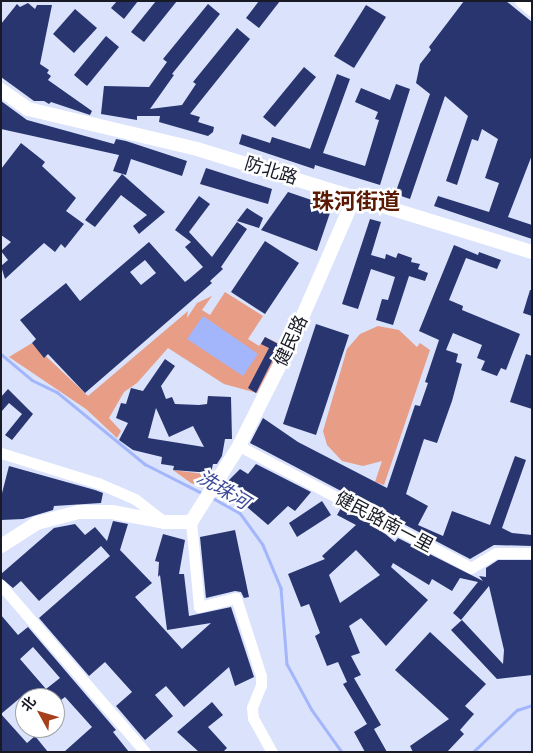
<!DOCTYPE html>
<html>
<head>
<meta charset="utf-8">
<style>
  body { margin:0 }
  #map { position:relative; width:533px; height:753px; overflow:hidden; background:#dae2fc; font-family:Rubik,"Noto Sans SC",sans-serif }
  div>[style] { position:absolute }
  .green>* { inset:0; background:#e89d86 }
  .water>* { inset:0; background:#a3b6fb }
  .stream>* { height:2.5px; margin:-1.25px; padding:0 1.25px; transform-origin:1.25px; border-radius:1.25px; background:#a3b6fb }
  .building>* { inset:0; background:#29356f }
  .minor>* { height:11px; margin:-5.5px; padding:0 5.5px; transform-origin:5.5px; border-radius:5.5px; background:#fff }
  .tertiary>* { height:14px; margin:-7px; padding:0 7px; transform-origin:7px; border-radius:7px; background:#fff }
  span { translate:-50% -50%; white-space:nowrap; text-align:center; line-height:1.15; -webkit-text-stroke:5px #fff; paint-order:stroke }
  .street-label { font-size:18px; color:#181b26 }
  .water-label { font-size:19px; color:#3b4a9b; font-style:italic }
  .district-label { font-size:22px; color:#5b1a03; font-weight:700 }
  .frame { position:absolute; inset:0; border:2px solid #181b26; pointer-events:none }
  .north { position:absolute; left:15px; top:688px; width:50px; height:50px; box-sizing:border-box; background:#fff; border:1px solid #a3a4a8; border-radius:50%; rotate:309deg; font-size:14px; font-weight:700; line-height:20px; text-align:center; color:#181b26 }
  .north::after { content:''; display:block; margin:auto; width:18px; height:22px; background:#a63f1c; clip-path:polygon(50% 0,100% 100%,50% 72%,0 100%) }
</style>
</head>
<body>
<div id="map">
  <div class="green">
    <i style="clip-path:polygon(225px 292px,263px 316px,248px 339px,259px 346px,265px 337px,282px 345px,257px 393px,224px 384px,168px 348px,137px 383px,124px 392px,109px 418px,121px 431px,117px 438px,86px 409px,9px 357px,32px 343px,88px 396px,188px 311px,187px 318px,197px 303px,212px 296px,202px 310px,210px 315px)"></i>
    <i style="clip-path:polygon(378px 326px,399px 330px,417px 347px,420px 343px,430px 350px,384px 485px,375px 482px,382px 461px,363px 466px,342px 461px,327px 445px,323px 431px,347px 349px,360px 334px)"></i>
    <i style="clip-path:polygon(173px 470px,204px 474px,211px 473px,205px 488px,191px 483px)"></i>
  </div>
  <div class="water">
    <i style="clip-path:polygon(203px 316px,258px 354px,243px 376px,187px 339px)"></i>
  </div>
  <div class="stream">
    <i style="left:1px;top:354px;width:40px;rotate:40deg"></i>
    <i style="left:32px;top:380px;width:28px;rotate:26deg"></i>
    <i style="left:57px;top:392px;width:114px;rotate:39.3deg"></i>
    <i style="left:145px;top:464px;width:66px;rotate:27deg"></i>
    <i style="left:211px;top:497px;width:33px;rotate:29deg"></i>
    <i style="left:240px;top:513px;width:39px;rotate:54deg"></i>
    <i style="left:263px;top:545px;width:47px;rotate:67.3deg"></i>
    <i style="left:281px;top:588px;width:76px;rotate:85.5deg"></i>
    <i style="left:287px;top:664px;width:52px;rotate:61.5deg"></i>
    <i style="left:312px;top:710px;width:52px;rotate:54.5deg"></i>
    <i style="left:473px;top:752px;width:61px;rotate:-43.7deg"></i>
    <i style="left:517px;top:710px;width:16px;rotate:-18deg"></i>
  </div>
  <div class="building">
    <i style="clip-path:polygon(117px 1px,138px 1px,124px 19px,111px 8px)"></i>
    <i style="clip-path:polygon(156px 1px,177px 1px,144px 42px,131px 32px)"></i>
    <i style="clip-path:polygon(259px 1px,280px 1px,259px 28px,246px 18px)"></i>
    <i style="clip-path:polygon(464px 1px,506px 1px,532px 22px,532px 155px,508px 217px,532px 225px,532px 239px,434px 206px,438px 196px,489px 212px,499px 183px,485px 178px,498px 139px,482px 129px,478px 141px,472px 139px,457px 185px,446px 181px,468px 116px,445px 96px,410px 199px,395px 194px,430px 94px,416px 83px,420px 64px,431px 50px,429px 47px)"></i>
    <i style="clip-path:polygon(28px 3px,35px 9px,37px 5px,52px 5px,40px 64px,49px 70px,47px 73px,51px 76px,48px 80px,92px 111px,90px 115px,51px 102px,49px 104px,44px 101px,34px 101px,1px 77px,1px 24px,17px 4px,20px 7px)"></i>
    <i style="clip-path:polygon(208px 4px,220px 14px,172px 74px,174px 75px,150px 109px,182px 105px,196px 84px,193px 82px,237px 28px,250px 39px,190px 114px,200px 117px,198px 122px,214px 127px,213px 132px,208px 136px,159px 122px,160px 116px,137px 116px,137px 120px,101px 114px,104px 86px,149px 87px,167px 62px,163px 59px)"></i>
    <i style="clip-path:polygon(366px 5px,386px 17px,354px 68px,334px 56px)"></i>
    <i style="clip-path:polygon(75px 9px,97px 28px,74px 53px,53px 34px)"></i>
    <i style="clip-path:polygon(106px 36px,119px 47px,87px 86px,74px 75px)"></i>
    <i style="clip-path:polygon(304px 67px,316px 77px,275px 127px,263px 117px)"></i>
    <i style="clip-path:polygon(337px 74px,350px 79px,323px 153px,365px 166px,379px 120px,375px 119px,378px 112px,355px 102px,361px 88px,390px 100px,396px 84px,410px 89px,380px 185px,315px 165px,314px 169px,239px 144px,242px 134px,270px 143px,272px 137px,310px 149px)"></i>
    <i style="clip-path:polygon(1px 101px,27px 120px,114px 144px,116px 139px,126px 141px,187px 161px,182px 176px,131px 159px,126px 175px,113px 171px,119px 155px,1px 129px)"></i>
    <i style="clip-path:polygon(21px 143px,45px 162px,42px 166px,76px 198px,66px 211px,84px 224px,65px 248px,61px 244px,55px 252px,44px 243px,5px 279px,1px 266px,8px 260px,1px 251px,11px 242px,1px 235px,1px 169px)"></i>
    <i style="clip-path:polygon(206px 168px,272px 189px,268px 204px,200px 184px)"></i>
    <i style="clip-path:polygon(122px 174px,165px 212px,139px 234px,133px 226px,147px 215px,121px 195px,95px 227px,85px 220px)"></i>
    <i style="clip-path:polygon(288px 192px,332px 207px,317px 251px,261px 230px)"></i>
    <i style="clip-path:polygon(evenodd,199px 196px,210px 204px,189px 232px,212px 257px,237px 222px,247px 229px,221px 267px,223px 269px,210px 281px,212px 283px,85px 393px,48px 354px,44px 358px,32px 343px,36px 339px,20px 320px,66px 283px,80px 301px,149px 242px,185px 282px,189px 279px,203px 267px,185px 247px,191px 242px,175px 230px,199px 196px,145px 260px,156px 273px,141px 285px,130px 272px,145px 260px)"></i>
    <i style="clip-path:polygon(247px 208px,263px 218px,259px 228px,237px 221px)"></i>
    <i style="clip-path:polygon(370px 219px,381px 222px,371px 255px,385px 259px,386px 254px,396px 258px,398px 253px,412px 258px,411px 262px,420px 264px,418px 269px,428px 273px,425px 281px,409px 276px,393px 325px,376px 320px,382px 299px,388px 300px,395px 277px,371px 269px,358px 309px,342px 304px)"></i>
    <i style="clip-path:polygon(265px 241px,299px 263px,265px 314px,231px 292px)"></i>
    <i style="clip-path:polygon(454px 245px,478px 255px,479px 252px,501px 260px,497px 269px,466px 258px,449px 300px,463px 306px,462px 310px,520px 334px,506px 370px,501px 368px,497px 376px,481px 370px,485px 361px,477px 358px,482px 345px,453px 333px,446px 350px,458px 354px,456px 362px,462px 364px,452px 401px,437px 443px,424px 439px,406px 494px,428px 506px,418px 525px,443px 536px,452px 511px,490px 525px,515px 456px,526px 460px,502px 528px,512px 533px,532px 535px,532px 546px,494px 545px,470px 559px,250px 443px,263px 418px,298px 442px,387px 488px,415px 405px,420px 406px,428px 383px,425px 382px,439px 340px,419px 331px)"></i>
    <i style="clip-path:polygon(530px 290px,532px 290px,532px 316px,523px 313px)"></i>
    <i style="clip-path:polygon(316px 324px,349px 335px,316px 435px,283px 424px)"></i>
    <i style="clip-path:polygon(265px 337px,280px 345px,256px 393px,248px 388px,269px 348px,261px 344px)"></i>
    <i style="clip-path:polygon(526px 354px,532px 356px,532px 409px,510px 402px)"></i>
    <i style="clip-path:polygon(evenodd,165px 359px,175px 366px,161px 386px,166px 399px,172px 397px,175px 404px,199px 405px,207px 404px,208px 396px,231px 397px,232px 439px,225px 439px,222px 456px,217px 464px,213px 464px,211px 473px,173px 470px,174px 466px,161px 464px,162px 457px,133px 450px,119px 440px,128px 423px,116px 418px,121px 403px,126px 404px,131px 388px,143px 391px,165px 359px,156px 408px,169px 437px,193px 426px,204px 447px,148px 438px,156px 408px)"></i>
    <i style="clip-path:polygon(8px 389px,33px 414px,12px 440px,5px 435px,22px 414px,9px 403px,1px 412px,1px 397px)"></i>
    <i style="clip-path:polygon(256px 464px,311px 492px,295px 511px,288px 506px,268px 525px,247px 507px,255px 497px,228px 481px,240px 469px,248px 474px)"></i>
    <i style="clip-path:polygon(9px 466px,95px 490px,103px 493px,101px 503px,54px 506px,53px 510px,23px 519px,1px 520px,1px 497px)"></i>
    <i style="clip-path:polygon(322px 501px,331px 515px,297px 537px,289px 523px)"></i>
    <i style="clip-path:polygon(evenodd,341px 508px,377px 527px,395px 542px,398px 538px,483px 581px,479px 576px,486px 577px,486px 568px,498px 560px,532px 560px,532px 675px,497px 679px,451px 630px,462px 620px,503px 664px,504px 650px,489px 586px,461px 620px,453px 613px,478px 582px,460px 578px,452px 591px,432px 579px,429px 585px,393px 563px,391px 567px,428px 600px,386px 646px,361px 618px,349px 626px,360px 653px,351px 656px,361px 675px,354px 678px,381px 725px,374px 729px,387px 752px,365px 752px,354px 732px,367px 724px,343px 684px,347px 682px,338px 662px,327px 666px,315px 636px,320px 633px,309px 604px,301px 607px,288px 574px,325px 559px,322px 556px,356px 525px,337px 515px,341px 508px,356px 550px,380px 575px,340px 603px,329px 575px,356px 550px)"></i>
    <i style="clip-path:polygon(113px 521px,128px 524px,120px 550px,152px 583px,135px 597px,182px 649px,211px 623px,167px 630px,160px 575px,158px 577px,159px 562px,155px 561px,163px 534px,185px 540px,179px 574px,184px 574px,189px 616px,231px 607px,254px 677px,235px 686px,229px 667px,184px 707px,166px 686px,155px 695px,173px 716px,145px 740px,116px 706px,132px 692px,105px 662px,89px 676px,39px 618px,110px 556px,101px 546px,39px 601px,21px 581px,13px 588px,1px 578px,1px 574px,54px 528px,75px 524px,85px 535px,95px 527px,107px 541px)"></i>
    <i style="clip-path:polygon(235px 530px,249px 597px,244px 598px,241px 592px,235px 591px,206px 598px,200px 537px)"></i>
    <i style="clip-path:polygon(evenodd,1px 615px,18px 635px,28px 627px,116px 730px,113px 732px,129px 752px,64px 752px,92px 727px,65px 697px,61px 700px,20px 698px,1px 714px,27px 743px,35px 736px,48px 752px,1px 752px,1px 615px,33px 647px,60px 678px,46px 689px,20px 659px,33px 647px)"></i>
    <i style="clip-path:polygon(430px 632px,486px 684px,465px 706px,474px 714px,460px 730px,464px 734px,447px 752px,413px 752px,410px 746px,449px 719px,395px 670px)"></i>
    <i style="clip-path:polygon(212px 702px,223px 715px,208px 727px,227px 748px,223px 752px,199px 752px,177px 732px)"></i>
  </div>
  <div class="minor">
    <i style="left:520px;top:1px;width:16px;rotate:40deg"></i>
    <i style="left:239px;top:446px;width:262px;rotate:27.7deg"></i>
    <i style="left:471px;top:568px;width:29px;rotate:-31deg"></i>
    <i style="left:496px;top:553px;width:36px"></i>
    <i style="left:1px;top:453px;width:102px;rotate:17.2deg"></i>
    <i style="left:98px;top:483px;width:40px;rotate:23.4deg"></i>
    <i style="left:135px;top:499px;width:36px;rotate:38deg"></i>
    <i style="left:191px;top:522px;width:85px;rotate:84.6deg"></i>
    <i style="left:199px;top:607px;width:38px;rotate:-14deg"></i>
    <i style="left:236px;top:598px;width:82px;rotate:72.2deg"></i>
    <i style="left:261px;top:676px;width:9px;rotate:90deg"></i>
    <i style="left:261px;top:685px;width:24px;rotate:112deg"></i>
    <i style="left:252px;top:707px;width:11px;rotate:85deg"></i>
    <i style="left:253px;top:718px;width:39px;rotate:61deg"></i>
    <i style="left:1px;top:585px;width:221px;rotate:49.2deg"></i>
  </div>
  <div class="tertiary">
    <i style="left:1px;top:90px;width:33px;rotate:35deg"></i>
    <i style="left:28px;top:109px;width:174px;rotate:13.3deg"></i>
    <i style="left:197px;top:149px;width:350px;rotate:17.1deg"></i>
    <i style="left:1px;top:546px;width:43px;rotate:-32.6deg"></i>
    <i style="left:37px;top:523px;width:43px;rotate:-14.7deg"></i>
    <i style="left:79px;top:512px;width:33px"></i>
    <i style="left:112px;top:512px;width:54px;rotate:10.7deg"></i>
    <i style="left:165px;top:522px;width:26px"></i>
    <i style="left:191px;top:522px;width:90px;rotate:-57.7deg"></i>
    <i style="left:239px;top:446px;width:115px;rotate:-63.2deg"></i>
    <i style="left:291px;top:343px;width:158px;rotate:-66.5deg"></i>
  </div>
  <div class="street-label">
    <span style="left:271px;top:171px;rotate:17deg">防北路</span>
    <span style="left:291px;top:341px;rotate:-65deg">健民路</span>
    <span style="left:384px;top:522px;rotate:28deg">健民路南一里</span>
  </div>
  <div class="water-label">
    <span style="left:223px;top:490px;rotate:31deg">洗珠河</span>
  </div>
  <div class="district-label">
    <span style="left:356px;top:202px">珠河街道</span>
  </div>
  <div class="frame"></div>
  <div class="north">北</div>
</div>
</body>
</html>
